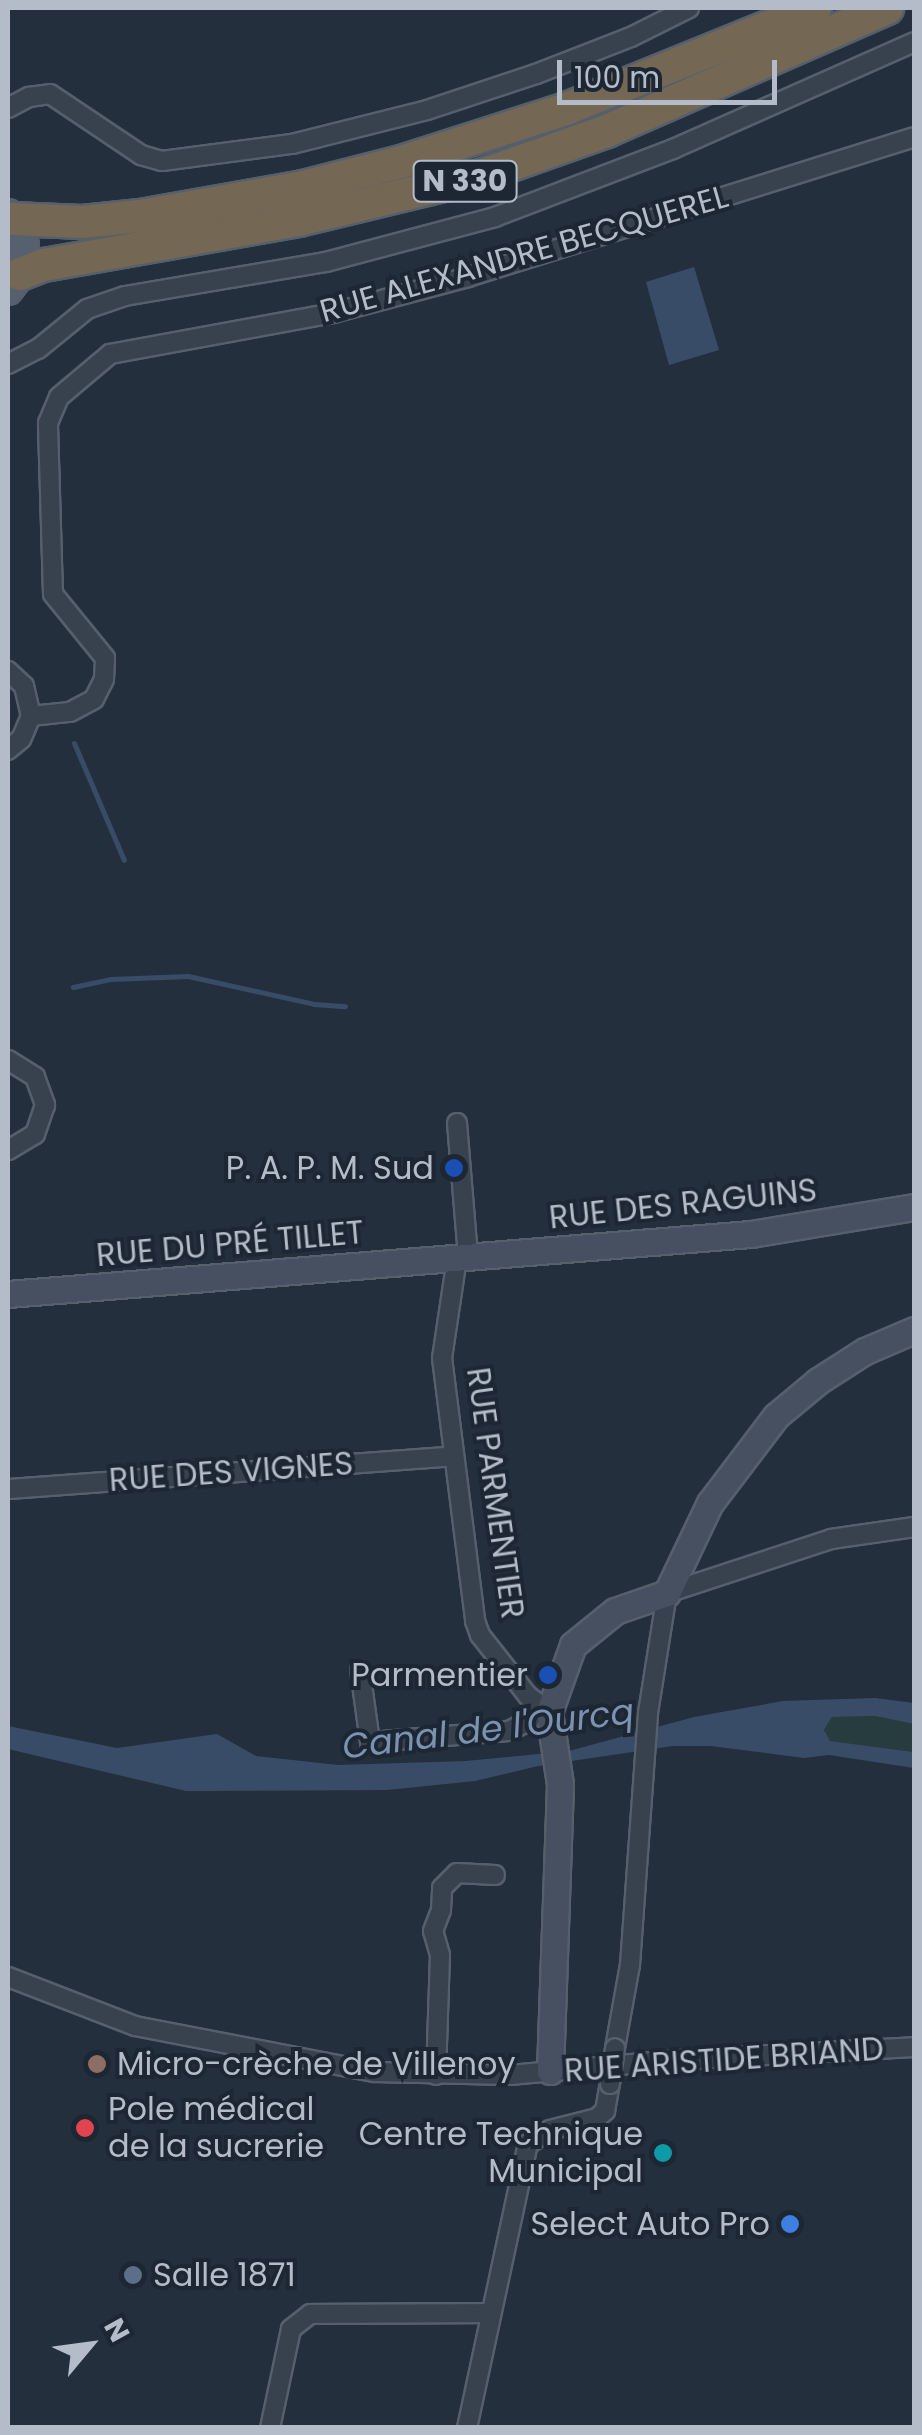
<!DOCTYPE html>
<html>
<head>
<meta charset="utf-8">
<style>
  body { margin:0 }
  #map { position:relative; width:922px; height:2435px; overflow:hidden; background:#242f3e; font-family:Poppins,sans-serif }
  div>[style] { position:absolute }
  .green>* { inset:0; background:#263c3f }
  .water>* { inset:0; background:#394c67 }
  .stream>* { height:5px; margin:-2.5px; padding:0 2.5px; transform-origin:2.5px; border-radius:2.5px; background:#394c67 }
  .roads { filter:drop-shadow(2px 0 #565f6c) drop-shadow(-2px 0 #565f6c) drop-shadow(0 2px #565f6c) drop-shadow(0 -2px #565f6c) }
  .street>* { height:18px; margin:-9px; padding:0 9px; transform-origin:9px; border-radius:9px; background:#38414e }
  .secondary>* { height:25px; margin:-12.5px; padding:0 12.5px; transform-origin:12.5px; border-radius:12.5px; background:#465061 }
  .primary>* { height:28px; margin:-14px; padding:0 14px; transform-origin:14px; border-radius:14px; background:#56606e }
  .highway>* { height:32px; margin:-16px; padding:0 16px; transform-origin:16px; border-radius:16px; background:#746855 }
  .bridges { filter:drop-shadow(2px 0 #565f6c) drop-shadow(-2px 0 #565f6c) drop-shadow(0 2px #565f6c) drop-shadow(0 -2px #565f6c) }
  .street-bridge>* { height:18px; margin:-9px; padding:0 9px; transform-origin:9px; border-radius:9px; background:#38414e }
  .dots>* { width:28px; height:28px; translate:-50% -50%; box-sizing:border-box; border:5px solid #1d2633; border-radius:50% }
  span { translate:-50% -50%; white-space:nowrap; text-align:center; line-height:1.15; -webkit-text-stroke:8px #1d2633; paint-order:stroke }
  .shield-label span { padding:2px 8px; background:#1d2633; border:2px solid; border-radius:8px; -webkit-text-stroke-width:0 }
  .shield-label { font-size:30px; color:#b4bcc9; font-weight:700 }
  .street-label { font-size:32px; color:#b4bcc9 }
  .poi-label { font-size:32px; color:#b4bcc9 }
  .right { translate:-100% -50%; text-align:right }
  .left { translate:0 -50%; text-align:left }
  .water-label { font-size:35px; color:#7c92b1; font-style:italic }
  .frame { position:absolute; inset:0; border:10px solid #b4bcc9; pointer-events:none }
  .north { position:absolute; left:40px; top:2295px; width:100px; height:100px; -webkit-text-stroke:8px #1d2633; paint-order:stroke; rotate:61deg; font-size:28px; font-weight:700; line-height:40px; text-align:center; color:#b4bcc9 }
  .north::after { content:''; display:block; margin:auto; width:35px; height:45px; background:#b4bcc9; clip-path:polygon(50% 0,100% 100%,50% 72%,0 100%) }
  .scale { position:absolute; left:557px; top:60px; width:220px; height:45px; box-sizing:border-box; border:5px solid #b4bcc9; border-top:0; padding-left:12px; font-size:30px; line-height:35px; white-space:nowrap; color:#b4bcc9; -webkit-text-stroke:8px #1d2633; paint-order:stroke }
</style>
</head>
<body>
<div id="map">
  <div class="green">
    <i style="clip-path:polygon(875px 1716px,914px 1724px,914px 1752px,830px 1741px,824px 1731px,832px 1717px)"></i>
  </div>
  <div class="water">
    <i style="clip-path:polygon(694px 267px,719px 350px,669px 365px,646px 282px)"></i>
    <i style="clip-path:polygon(875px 1698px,914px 1703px,914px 1724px,875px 1716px,832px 1717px,824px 1730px,830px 1741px,914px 1752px,914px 1768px,829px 1755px,804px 1758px,711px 1746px,673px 1746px,538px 1766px,475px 1781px,387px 1790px,186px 1791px,8px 1749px,8px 1726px,117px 1748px,217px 1734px,256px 1756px,338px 1765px,466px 1761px,569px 1751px,694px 1717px,783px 1701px)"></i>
  </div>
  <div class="stream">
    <i style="left:74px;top:743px;width:127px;rotate:66.9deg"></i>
    <i style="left:73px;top:987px;width:39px;rotate:-12deg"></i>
    <i style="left:111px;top:979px;width:77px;rotate:-2.2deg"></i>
    <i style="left:188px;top:976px;width:129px;rotate:12.5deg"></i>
    <i style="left:314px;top:1004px;width:31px;rotate:4deg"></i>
  </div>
  <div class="roads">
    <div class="street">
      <i style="left:8px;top:108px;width:24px;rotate:-28deg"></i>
      <i style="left:29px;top:97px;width:21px;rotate:-8deg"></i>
      <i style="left:50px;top:94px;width:110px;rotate:33.8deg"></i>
      <i style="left:141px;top:155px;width:22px;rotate:16deg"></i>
      <i style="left:162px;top:161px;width:131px;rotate:-7.5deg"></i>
      <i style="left:292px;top:144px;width:139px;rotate:-14.1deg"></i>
      <i style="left:427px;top:110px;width:115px;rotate:-18.3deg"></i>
      <i style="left:536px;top:74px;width:102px;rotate:-21.3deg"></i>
      <i style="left:631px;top:37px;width:65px;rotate:-26.6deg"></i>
      <i style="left:8px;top:364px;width:34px;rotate:-27deg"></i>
      <i style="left:38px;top:349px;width:63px;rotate:-39.2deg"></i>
      <i style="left:87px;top:309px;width:40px;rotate:-18.9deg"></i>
      <i style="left:125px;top:296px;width:204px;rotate:-9.6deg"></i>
      <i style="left:326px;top:262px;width:175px;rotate:-14.9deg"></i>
      <i style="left:495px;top:217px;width:191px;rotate:-20.9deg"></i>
      <i style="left:673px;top:149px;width:264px;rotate:-23.9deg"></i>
      <i style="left:8px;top:671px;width:22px;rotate:43deg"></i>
      <i style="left:24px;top:686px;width:31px;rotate:77deg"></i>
      <i style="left:31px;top:716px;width:25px;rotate:113deg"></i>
      <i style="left:21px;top:739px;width:17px;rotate:140deg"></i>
      <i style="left:31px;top:716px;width:39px;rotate:-6deg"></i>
      <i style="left:70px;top:712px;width:27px;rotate:-28deg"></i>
      <i style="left:94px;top:699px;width:22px;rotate:-63deg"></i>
      <i style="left:104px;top:679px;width:21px;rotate:-87deg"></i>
      <i style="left:105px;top:658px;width:82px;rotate:-129.1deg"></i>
      <i style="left:53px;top:594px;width:171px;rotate:-91.7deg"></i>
      <i style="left:48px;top:423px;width:28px;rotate:-67deg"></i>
      <i style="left:59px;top:397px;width:67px;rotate:-40.1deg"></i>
      <i style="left:110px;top:354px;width:227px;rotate:-10.4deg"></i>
      <i style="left:333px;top:313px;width:140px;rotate:-14.9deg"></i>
      <i style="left:468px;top:277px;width:467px;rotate:-17.4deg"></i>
      <i style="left:8px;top:1060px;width:32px;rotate:32deg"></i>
      <i style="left:35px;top:1077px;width:30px;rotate:70deg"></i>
      <i style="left:45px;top:1105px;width:31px;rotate:109deg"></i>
      <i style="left:35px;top:1134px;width:31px;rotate:149deg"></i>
      <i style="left:457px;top:1123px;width:135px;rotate:85.3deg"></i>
      <i style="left:457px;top:1258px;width:101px;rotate:98.5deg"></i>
      <i style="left:442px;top:1358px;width:265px;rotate:82.8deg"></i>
      <i style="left:475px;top:1621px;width:15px;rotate:70deg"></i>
      <i style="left:480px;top:1635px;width:78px;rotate:51.8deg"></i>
      <i style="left:528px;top:1696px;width:26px;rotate:37deg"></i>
      <i style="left:8px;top:1489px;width:447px;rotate:-4.2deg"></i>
      <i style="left:360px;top:1670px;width:73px;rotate:82.1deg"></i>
      <i style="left:370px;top:1742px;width:139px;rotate:-4.5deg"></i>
      <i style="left:509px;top:1731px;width:22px;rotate:-27deg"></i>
      <i style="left:529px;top:1721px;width:18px;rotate:-61deg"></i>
      <i style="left:8px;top:1977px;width:136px;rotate:21.1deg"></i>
      <i style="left:135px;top:2026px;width:244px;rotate:10.9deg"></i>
      <i style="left:375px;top:2072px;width:135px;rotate:1.3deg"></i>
      <i style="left:510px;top:2075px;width:167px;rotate:-5.2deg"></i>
      <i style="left:676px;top:2060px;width:238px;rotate:-3.1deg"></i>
      <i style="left:615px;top:2048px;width:84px;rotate:-79.8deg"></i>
      <i style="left:630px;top:1965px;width:253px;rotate:-85.9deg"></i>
      <i style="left:648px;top:1713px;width:121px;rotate:-81deg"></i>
      <i style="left:667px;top:1593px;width:173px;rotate:-18.2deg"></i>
      <i style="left:831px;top:1539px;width:84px;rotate:-8.2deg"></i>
      <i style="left:436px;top:2075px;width:120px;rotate:-88.1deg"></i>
      <i style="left:440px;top:1955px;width:25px;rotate:-106deg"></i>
      <i style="left:433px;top:1931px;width:22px;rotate:-69deg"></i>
      <i style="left:441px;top:1910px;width:22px;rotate:-87deg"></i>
      <i style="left:442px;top:1888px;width:21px;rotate:-45deg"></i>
      <i style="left:457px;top:1873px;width:38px;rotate:3deg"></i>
      <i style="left:270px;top:2428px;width:101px;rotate:-78deg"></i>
      <i style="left:291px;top:2329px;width:24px;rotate:-38deg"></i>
      <i style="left:310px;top:2314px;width:181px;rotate:-0.3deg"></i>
      <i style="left:467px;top:2428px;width:290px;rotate:-77.9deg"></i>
      <i style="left:528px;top:2144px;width:26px;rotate:-32deg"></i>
      <i style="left:550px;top:2130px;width:49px;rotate:-14.3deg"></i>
      <i style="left:597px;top:2118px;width:11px;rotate:-41deg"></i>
      <i style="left:605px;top:2111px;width:27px;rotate:-80deg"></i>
    </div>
    <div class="secondary">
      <i style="left:8px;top:1294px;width:745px;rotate:-4.62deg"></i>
      <i style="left:751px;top:1234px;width:165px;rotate:-9.4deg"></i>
      <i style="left:550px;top:2071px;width:287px;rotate:-88deg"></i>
      <i style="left:560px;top:1784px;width:73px;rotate:-98.7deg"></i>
      <i style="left:549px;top:1712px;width:71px;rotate:-70.3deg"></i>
      <i style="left:573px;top:1645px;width:54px;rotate:-39deg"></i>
      <i style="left:615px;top:1611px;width:55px;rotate:-19.1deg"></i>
      <i style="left:667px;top:1593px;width:100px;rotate:-64.5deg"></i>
      <i style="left:710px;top:1503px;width:109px;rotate:-52.8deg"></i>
      <i style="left:776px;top:1416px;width:55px;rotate:-39.8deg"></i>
      <i style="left:818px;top:1381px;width:56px;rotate:-32.6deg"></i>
      <i style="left:865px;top:1351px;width:53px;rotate:-23.2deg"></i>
    </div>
    <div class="primary">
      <i style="left:8px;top:214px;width:35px;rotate:63deg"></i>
      <i style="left:24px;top:245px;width:29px;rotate:98deg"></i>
      <i style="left:20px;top:274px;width:20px;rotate:127deg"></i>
    </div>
    <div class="highway">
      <i style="left:13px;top:219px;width:69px;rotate:2.5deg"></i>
      <i style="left:82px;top:222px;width:58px;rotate:-5.9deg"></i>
      <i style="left:140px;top:216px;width:166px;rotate:-10.1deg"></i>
      <i style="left:303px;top:187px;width:101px;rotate:-14.3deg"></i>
      <i style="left:401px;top:162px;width:173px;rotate:-17.8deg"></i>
      <i style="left:566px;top:109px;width:269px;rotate:-22.1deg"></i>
      <i style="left:20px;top:274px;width:26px;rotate:-21deg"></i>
      <i style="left:44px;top:265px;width:259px;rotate:-10deg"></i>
      <i style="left:299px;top:220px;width:183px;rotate:-13.6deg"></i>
      <i style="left:477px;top:177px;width:138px;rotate:-19.5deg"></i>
      <i style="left:607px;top:131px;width:306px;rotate:-23.7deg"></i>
    </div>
  </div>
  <div class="bridges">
    <div class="street-bridge">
      <i style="left:610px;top:2084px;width:36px;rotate:-82deg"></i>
    </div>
  </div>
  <div class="dots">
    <i style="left:454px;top:1168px;background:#1a4fb4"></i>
    <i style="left:548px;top:1675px;background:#1a4fb4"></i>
    <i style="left:97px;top:2064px;background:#8d6e63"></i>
    <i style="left:85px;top:2128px;background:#e0444e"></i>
    <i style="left:663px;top:2153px;background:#0f9aa8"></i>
    <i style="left:790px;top:2224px;background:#3f7fe0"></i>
    <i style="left:133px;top:2275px;background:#5c6f8a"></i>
  </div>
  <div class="shield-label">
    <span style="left:465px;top:181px">N 330</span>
  </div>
  <div class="street-label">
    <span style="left:524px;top:254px;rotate:-16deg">RUE ALEXANDRE BECQUEREL</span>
    <span style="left:683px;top:1204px;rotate:-6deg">RUE DES RAGUINS</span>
    <span style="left:230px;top:1244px;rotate:-5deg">RUE DU PRÉ TILLET</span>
    <span style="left:231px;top:1472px;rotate:-4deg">RUE DES VIGNES</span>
    <span style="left:495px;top:1493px;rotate:82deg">RUE PARMENTIER</span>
    <span style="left:724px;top:2060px;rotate:-4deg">RUE ARISTIDE BRIAND</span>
  </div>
  <div class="poi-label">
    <span class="right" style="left:434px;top:1168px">P. A. P. M. Sud</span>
    <span class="right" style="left:528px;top:1675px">Parmentier</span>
    <span class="left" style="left:117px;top:2064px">Micro-crèche de Villenoy</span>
    <span class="left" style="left:108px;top:2128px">Pole médical<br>de la sucrerie</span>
    <span class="right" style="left:643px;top:2153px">Centre Technique<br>Municipal</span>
    <span class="right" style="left:770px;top:2224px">Select Auto Pro</span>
    <span class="left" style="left:153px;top:2275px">Salle 1871</span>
  </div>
  <div class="water-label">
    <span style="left:488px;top:1729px;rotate:-7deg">Canal de l'Ourcq</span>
  </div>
  <div class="frame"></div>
  <div class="north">N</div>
  <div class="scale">100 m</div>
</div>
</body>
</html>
